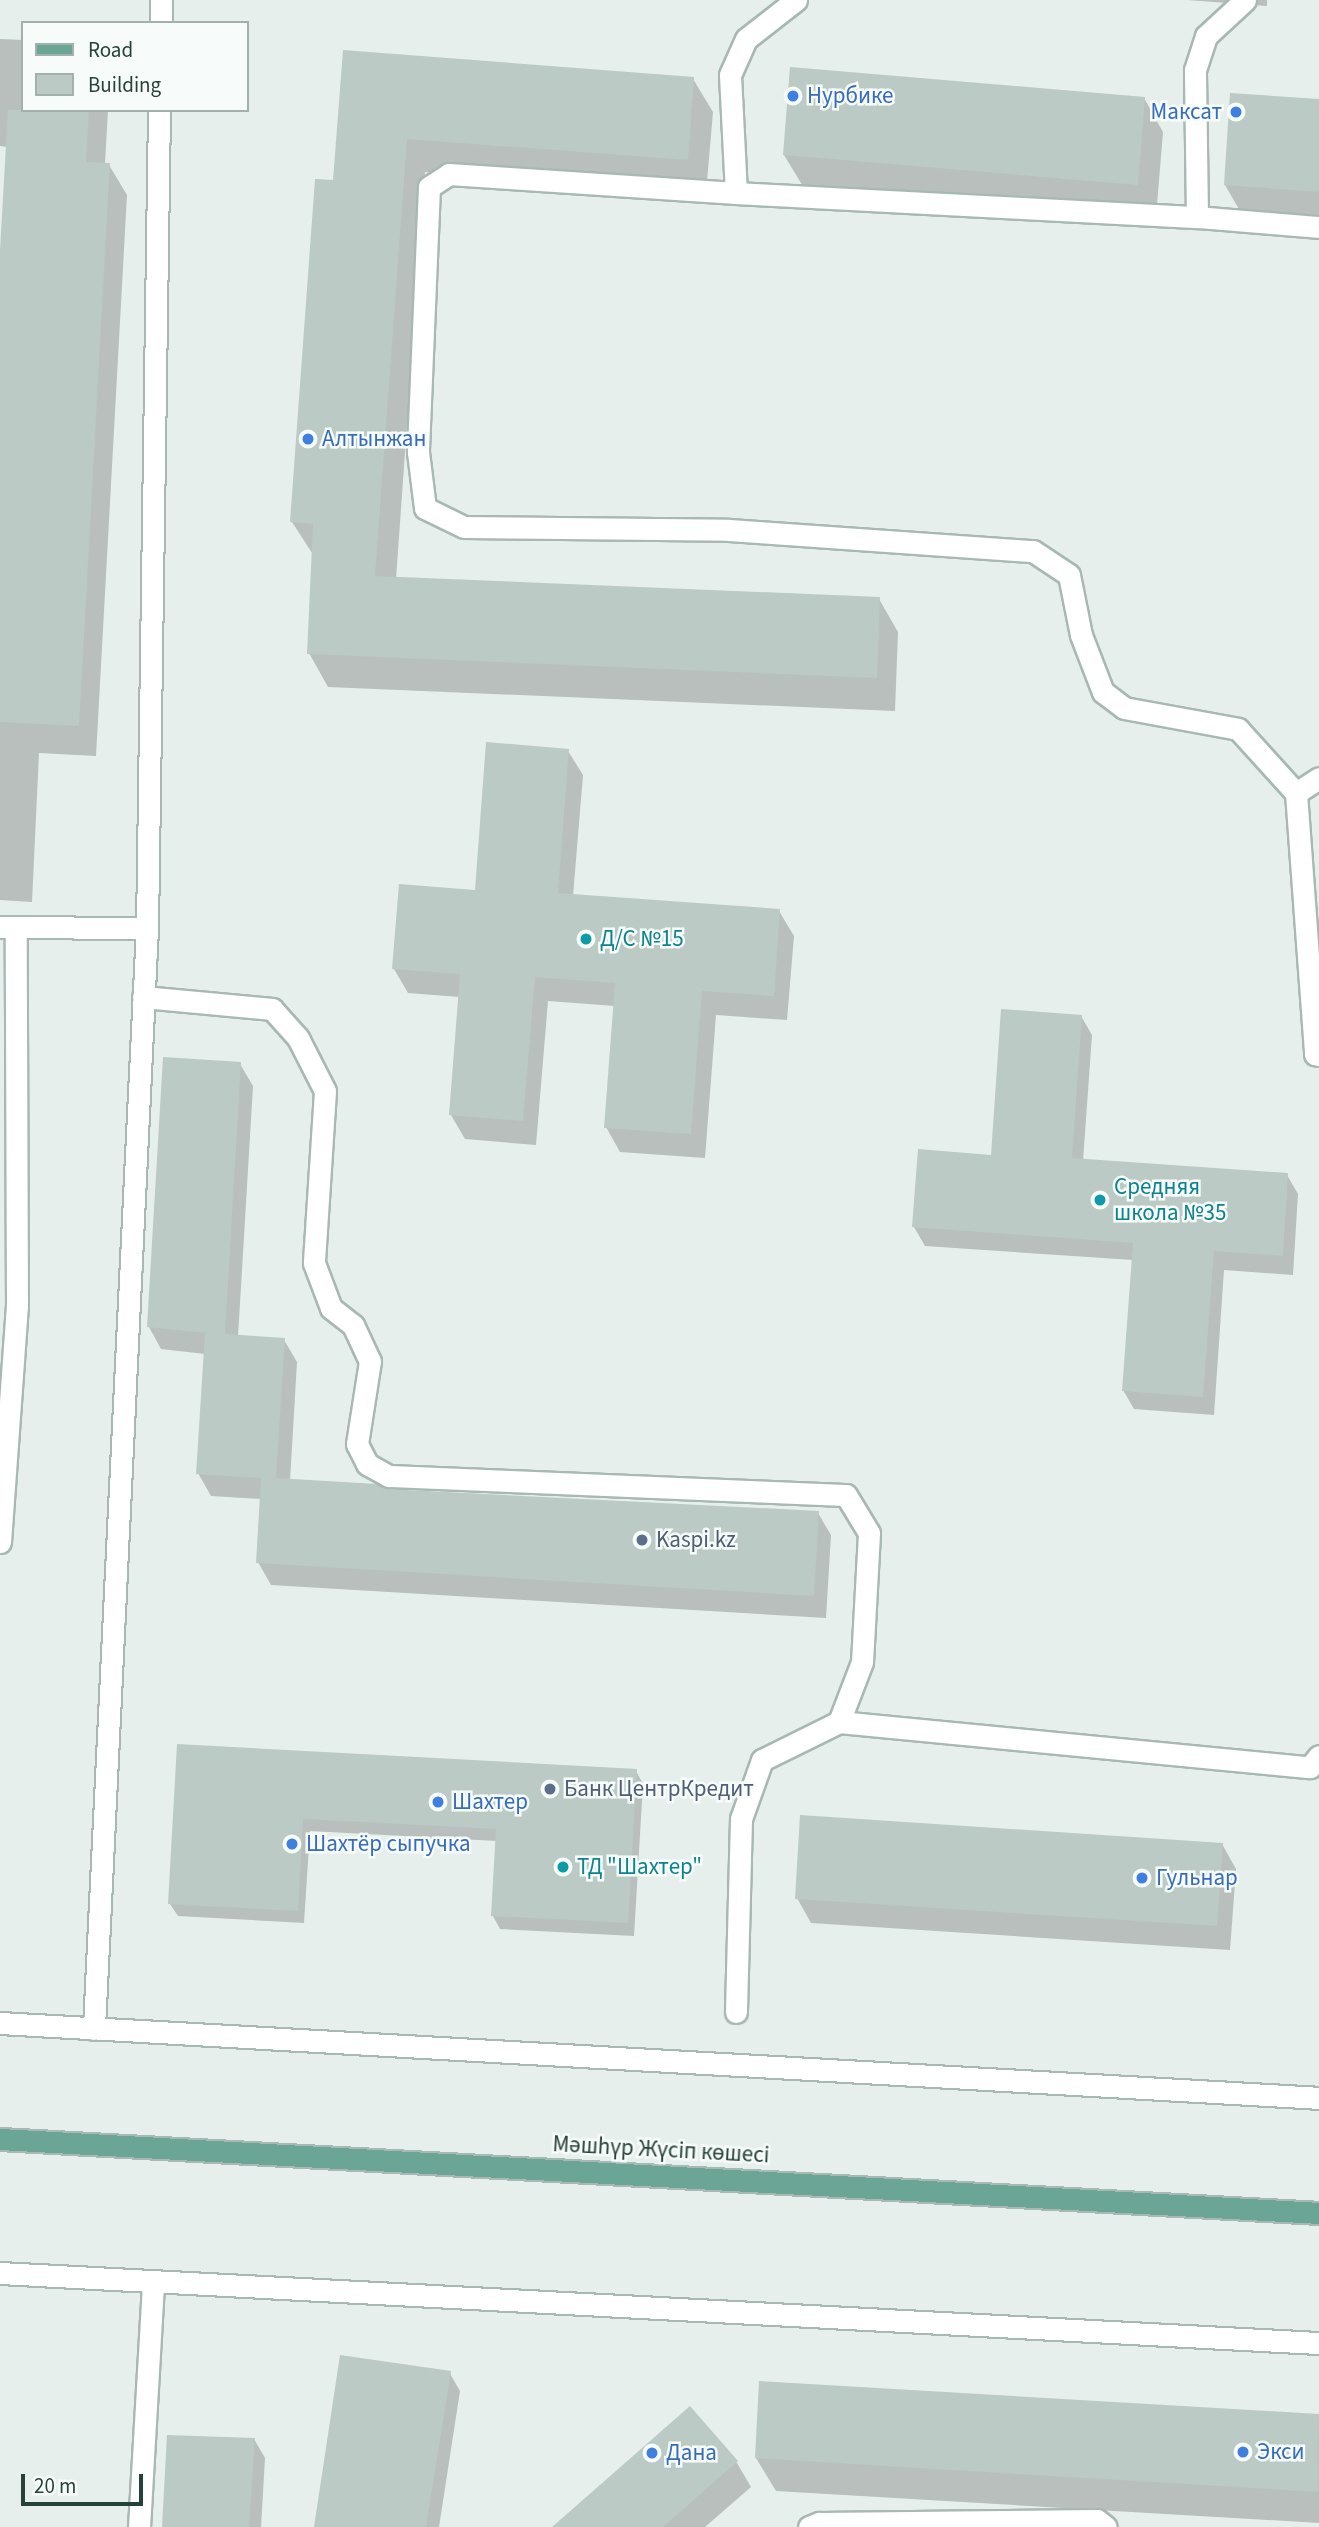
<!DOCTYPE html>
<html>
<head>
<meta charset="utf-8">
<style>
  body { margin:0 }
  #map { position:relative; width:1319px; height:2527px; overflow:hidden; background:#e6efeb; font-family:"Source Sans 3",sans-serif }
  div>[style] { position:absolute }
  .shadow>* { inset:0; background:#0003 }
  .building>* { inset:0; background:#bbcac4 }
  .roads { filter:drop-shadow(2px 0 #a8b8b2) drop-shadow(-2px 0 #a8b8b2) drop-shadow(0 2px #a8b8b2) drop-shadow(0 -2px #a8b8b2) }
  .minor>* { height:21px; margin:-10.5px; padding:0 10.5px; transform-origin:10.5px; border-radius:10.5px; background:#fff }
  .major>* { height:21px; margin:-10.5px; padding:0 10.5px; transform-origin:10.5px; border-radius:10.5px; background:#6aa596 }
  .dots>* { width:19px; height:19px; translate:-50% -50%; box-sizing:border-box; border:4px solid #f7fbf9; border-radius:50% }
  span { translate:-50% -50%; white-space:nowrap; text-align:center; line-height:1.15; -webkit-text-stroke:5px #f7fbf9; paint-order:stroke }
  .shop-label { font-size:23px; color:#366cbe }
  .left { translate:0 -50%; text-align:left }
  .right { translate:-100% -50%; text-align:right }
  .culture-label { font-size:23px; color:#0d838f }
  .service-label { font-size:23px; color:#4e5e75 }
  .street-label { font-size:23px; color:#24423a }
  .legend { position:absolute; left:21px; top:21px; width:228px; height:91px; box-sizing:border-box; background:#f7fbf9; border:2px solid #a3b1ad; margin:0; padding:9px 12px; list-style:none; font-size:21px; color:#24423a }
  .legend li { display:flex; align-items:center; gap:14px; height:35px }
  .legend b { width:35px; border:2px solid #a3b1ad }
  .scale { position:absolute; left:21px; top:2474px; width:122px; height:32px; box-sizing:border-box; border:4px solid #24423a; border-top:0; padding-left:9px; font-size:21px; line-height:24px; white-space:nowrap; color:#24423a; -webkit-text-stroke:5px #f7fbf9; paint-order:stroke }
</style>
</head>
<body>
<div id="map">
  <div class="shadow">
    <i style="clip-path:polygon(1187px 0,1267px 0,1267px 6px)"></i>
    <i style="clip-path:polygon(0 39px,23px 40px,23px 110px,108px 110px,105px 164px,109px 165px,127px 195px,96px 756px,39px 753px,32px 902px,0 900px,0 280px,8px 147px,0 146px)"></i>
    <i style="clip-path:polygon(345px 52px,693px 79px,713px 112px,706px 193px,425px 172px,396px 579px,879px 599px,898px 632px,895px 711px,328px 687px,309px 653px,314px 556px,292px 522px,334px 182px)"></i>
    <i style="clip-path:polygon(1144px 98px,1163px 132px,1156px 217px,804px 188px,784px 155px)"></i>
    <i style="clip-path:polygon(1319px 101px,1319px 221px,1243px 216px,1225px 185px)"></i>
    <i style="clip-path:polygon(568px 751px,583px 775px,573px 896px,779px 911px,794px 936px,787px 1020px,716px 1015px,705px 1158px,620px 1152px,606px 1127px,615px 1006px,548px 1001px,536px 1145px,465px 1139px,451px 1115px,460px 997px,408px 993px,394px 969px,476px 892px)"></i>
    <i style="clip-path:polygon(1081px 1016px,1092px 1035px,1083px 1161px,1287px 1175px,1298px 1194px,1293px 1275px,1224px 1270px,1214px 1415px,1134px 1409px,1123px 1390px,1133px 1260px,925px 1246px,914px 1227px,993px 1156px)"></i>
    <i style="clip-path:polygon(240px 1064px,253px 1086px,238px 1337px,284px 1340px,297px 1362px,290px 1481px,388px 1491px,818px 1513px,831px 1535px,826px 1618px,271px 1585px,258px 1562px,262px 1499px,211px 1496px,198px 1473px,205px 1354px,161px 1349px,149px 1327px)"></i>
    <i style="clip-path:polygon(179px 1746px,636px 1771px,643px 1784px,634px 1936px,500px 1929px,493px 1916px,497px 1841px,310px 1831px,304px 1923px,178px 1916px,170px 1904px)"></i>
    <i style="clip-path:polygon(1222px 1844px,1236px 1869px,1230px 1950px,811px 1923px,797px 1898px)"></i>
    <i style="clip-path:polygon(449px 2372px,460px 2391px,439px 2527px,316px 2527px)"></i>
    <i style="clip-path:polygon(761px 2383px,1319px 2416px,1319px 2523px,776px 2491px,756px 2458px)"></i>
    <i style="clip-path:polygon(690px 2409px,737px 2463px,751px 2487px,705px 2527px,555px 2527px)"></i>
    <i style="clip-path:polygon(254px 2439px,265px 2458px,261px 2527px,164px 2527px)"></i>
  </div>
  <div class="building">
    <i style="clip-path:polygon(343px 50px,694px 77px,688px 160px,407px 139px,375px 576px,880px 597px,877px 678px,307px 654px,313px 524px,290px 522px,315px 179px,333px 180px)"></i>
    <i style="clip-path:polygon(790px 67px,1145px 97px,1138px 185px,783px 155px)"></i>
    <i style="clip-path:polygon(1230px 93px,1319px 99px,1319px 192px,1224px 185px)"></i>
    <i style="clip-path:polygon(8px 110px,89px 110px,86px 162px,110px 163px,79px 726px,0 722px,0 250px)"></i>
    <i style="clip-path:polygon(486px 742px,569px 749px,558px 893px,780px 909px,774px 996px,702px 991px,691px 1134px,604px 1128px,615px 983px,535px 977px,523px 1121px,449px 1115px,460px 974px,392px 969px,399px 884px,475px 890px)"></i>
    <i style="clip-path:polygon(1001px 1009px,1082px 1015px,1072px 1158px,1288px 1173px,1283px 1256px,1214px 1251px,1203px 1397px,1122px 1391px,1133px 1243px,912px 1227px,918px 1149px,991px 1155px)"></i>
    <i style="clip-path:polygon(163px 1057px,241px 1062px,225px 1334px,285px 1338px,276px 1478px,377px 1484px,388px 1489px,819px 1511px,814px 1596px,256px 1563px,261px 1478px,196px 1474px,205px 1333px,208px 1333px,147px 1327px)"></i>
    <i style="clip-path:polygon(177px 1744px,637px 1769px,628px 1923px,491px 1916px,496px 1829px,303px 1819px,298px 1911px,168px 1904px)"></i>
    <i style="clip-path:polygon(800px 1815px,1223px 1843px,1217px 1926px,795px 1899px)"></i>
    <i style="clip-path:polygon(340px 2355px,451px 2371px,426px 2527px,314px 2527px)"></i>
    <i style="clip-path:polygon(759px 2381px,1319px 2414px,1318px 2492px,755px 2458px)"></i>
    <i style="clip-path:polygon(690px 2406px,738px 2461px,663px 2527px,552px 2527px)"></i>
    <i style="clip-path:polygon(167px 2435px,255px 2438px,249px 2527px,162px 2527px)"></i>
  </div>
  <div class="roads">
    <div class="minor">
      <i style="left:796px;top:0;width:63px;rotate:142deg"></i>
      <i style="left:746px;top:39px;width:39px;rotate:114deg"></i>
      <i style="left:730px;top:75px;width:118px;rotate:87.1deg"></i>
      <i style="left:736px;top:193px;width:288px;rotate:-176.2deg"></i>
      <i style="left:449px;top:174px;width:24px;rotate:147deg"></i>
      <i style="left:429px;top:187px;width:265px;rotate:92.4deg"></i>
      <i style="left:418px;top:452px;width:56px;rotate:82.9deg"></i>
      <i style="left:425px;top:508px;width:43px;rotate:26deg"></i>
      <i style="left:464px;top:527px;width:265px;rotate:0.6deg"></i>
      <i style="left:729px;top:530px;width:305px;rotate:4deg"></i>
      <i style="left:1033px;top:551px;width:43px;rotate:33.7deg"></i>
      <i style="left:1069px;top:575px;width:61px;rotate:78.7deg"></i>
      <i style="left:1081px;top:635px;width:61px;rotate:68.9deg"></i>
      <i style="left:1103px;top:692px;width:26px;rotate:37deg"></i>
      <i style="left:1124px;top:708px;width:116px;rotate:10.4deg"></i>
      <i style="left:1238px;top:729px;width:86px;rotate:47.8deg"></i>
      <i style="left:1296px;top:793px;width:262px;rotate:85.8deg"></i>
      <i style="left:1315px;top:1054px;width:4px;rotate:14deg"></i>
      <i style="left:161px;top:23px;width:23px;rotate:-90deg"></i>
      <i style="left:736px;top:193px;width:462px;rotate:3deg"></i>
      <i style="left:1197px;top:217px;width:147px;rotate:-90.8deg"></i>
      <i style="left:1195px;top:70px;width:36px;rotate:-72deg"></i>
      <i style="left:1206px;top:36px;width:53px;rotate:-42.7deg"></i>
      <i style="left:1197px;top:217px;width:122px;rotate:4.7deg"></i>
      <i style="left:1296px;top:793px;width:27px;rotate:-33deg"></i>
      <i style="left:0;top:927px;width:147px;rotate:0.4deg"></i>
      <i style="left:147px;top:928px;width:1102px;rotate:92.76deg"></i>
      <i style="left:147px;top:928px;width:818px;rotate:-89.16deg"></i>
      <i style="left:143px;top:997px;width:130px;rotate:5.3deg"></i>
      <i style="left:272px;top:1009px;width:39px;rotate:48deg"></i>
      <i style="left:298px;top:1038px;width:59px;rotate:63deg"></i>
      <i style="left:325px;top:1091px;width:172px;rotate:93.7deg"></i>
      <i style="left:314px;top:1263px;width:48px;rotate:69.3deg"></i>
      <i style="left:331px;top:1308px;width:28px;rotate:38deg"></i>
      <i style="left:353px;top:1325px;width:40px;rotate:65deg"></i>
      <i style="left:370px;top:1361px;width:84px;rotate:98.9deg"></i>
      <i style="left:357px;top:1444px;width:22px;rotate:63deg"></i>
      <i style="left:367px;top:1464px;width:25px;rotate:29deg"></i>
      <i style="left:389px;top:1476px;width:457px;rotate:2.4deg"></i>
      <i style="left:846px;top:1495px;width:44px;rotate:58.8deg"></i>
      <i style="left:869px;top:1533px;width:129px;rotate:93.1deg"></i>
      <i style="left:862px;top:1662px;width:64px;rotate:111deg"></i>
      <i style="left:839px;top:1722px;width:86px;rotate:153.7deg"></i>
      <i style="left:762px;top:1760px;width:63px;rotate:109.6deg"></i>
      <i style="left:741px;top:1819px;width:193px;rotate:91.5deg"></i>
      <i style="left:0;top:1542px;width:237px;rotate:-85.9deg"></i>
      <i style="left:17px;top:1306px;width:378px;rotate:-90.2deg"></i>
      <i style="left:839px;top:1722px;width:473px;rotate:5.5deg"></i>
      <i style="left:1310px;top:1767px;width:14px;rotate:-51deg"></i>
      <i style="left:0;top:2023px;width:1321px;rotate:3.25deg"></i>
      <i style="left:0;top:2273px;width:1321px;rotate:3.04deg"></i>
      <i style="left:139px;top:2527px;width:245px;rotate:-86.7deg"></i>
      <i style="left:809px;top:2527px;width:11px;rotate:-22deg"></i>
      <i style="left:819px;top:2523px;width:278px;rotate:-0.6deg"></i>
      <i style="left:1097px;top:2520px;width:11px;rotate:38deg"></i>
    </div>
    <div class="major">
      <i style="left:0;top:2139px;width:1321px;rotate:3.21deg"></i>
    </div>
  </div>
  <div class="dots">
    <i style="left:793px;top:96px;background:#3f7fe0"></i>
    <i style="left:1236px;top:112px;background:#3f7fe0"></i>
    <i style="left:308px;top:439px;background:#3f7fe0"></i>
    <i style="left:586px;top:939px;background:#0f9aa8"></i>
    <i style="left:1100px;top:1200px;background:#0f9aa8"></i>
    <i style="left:642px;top:1540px;background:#5c6f8a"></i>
    <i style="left:550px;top:1789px;background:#5c6f8a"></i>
    <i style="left:438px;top:1802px;background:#3f7fe0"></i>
    <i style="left:292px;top:1844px;background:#3f7fe0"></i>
    <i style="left:563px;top:1867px;background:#0f9aa8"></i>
    <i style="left:1142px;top:1878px;background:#3f7fe0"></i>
    <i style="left:1243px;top:2452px;background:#3f7fe0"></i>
    <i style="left:652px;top:2453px;background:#3f7fe0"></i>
  </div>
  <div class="shop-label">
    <span class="left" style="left:807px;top:96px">Нурбике</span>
    <span class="right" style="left:1222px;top:112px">Максат</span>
    <span class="left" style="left:322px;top:439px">Алтынжан</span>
    <span class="left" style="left:452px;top:1802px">Шахтер</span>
    <span class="left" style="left:306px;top:1844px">Шахтёр сыпучка</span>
    <span class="left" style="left:1156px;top:1878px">Гульнар</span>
    <span class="left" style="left:1257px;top:2452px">Экси</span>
    <span class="left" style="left:666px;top:2453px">Дана</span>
  </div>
  <div class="culture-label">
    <span class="left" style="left:600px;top:939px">Д/С №15</span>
    <span class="left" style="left:1114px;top:1200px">Средняя<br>школа №35</span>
    <span class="left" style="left:577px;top:1867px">ТД "Шахтер"</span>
  </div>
  <div class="service-label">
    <span class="left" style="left:656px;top:1540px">Kaspi.kz</span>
    <span class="left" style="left:564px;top:1789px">Банк ЦентрКредит</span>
  </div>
  <div class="street-label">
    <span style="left:661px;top:2150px;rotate:3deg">Мәшһүр Жүсіп көшесі</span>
  </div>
  <ul class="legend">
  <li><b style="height:9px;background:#6aa596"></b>Road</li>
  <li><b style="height:19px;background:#bbcac4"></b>Building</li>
  </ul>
  <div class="scale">20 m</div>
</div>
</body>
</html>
